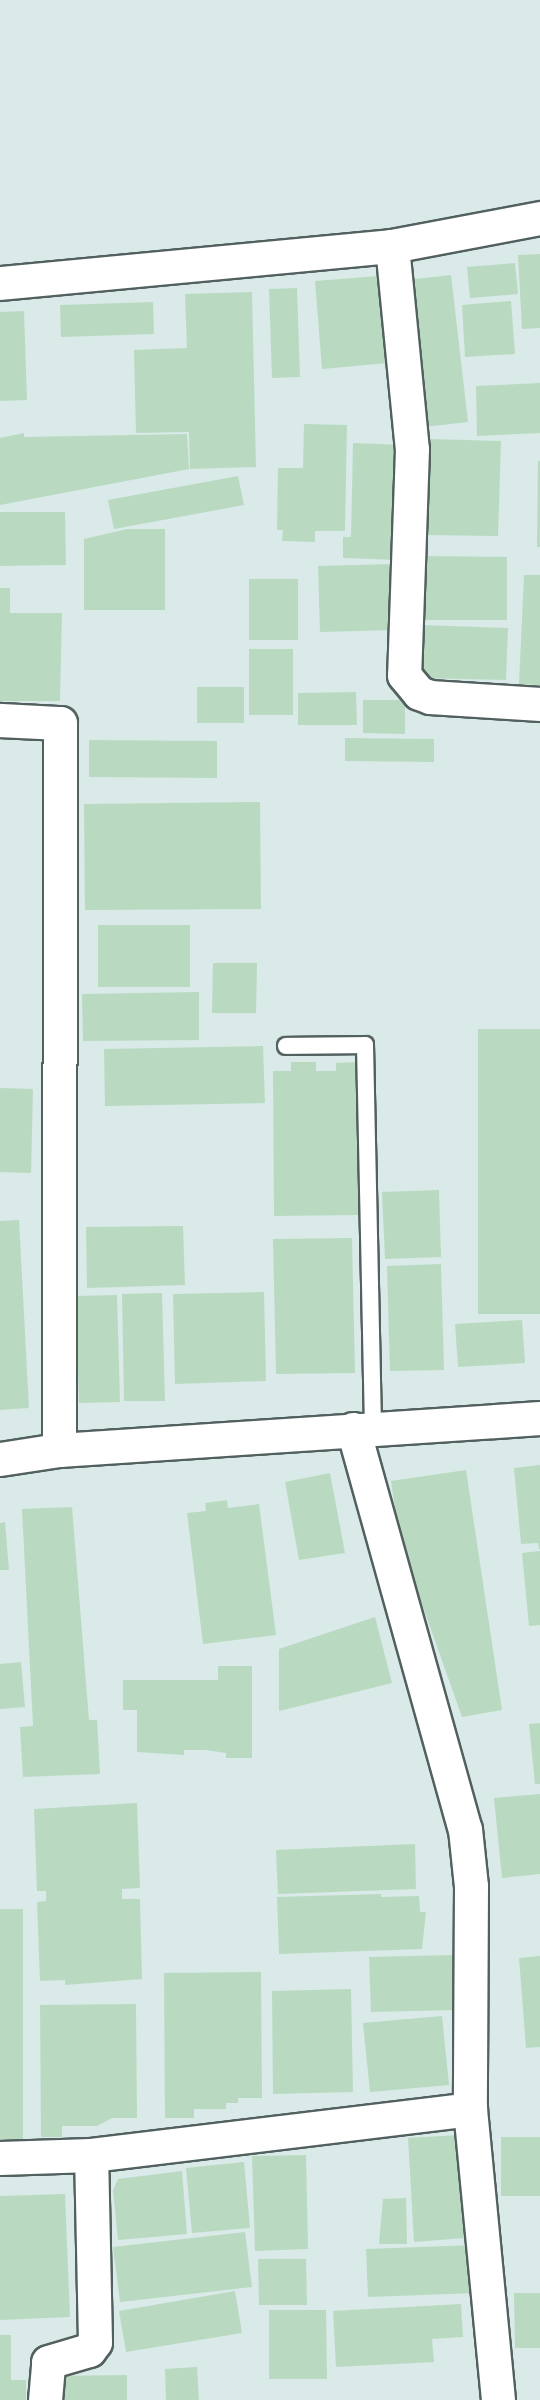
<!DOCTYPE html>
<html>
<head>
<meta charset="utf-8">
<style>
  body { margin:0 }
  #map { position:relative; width:540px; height:2400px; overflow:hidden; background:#d9eae8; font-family:"Sofia Sans Condensed",sans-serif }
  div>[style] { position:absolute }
  .building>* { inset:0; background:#b9dac1 }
  .roads { filter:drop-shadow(2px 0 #52615f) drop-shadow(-2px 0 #52615f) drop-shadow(0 2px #52615f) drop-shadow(0 -2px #52615f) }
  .service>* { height:16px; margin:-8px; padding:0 8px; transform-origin:8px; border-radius:8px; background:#fff }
  .minor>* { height:33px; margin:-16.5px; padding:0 16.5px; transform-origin:16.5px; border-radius:16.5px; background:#fff }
  .tertiary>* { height:33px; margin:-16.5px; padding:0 16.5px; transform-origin:16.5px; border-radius:16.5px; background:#fff }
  span { translate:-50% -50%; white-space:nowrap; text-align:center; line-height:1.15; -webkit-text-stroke:6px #fff; paint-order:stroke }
</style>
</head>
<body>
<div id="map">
  <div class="building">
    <i style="clip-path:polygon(540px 254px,540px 328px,522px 329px,518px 255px)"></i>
    <i style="clip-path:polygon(515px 263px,518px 294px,470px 298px,467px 267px)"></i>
    <i style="clip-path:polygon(451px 275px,468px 422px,424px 427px,406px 280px)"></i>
    <i style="clip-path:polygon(379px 276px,388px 363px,322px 369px,315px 281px)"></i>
    <i style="clip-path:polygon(297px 288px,300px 377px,272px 378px,269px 289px)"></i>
    <i style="clip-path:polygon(252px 292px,256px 467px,190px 469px,189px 432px,136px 433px,134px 350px,187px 348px,185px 294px)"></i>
    <i style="clip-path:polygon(511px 301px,515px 354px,465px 357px,462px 305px)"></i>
    <i style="clip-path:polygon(153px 302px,154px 334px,61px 337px,60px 305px)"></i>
    <i style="clip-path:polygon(24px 311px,27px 400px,0 401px,0 312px)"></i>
    <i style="clip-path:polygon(540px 383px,540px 433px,477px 436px,476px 386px)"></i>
    <i style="clip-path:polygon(304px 424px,347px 425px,345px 531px,315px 531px,315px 542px,282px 541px,283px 530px,277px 530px,278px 468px,303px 468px)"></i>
    <i style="clip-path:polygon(24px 433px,24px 437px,187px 434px,189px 469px,0 505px,0 438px)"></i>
    <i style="clip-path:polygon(428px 439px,501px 441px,498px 536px,426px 535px)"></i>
    <i style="clip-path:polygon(353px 443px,401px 445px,399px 560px,343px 558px,343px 537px,351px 537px)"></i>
    <i style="clip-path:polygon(538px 461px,540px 461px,540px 547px,537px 547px)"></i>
    <i style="clip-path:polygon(238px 476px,244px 505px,114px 529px,108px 500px)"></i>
    <i style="clip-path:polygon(0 512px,65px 512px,66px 565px,0 566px)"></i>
    <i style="clip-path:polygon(127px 529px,165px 529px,165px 610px,84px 610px,84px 539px)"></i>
    <i style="clip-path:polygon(424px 556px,507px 557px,507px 620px,424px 620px)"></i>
    <i style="clip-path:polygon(394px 564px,395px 630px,320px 632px,318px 566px)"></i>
    <i style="clip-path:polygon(524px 575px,540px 575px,540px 685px,519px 684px)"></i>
    <i style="clip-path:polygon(249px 579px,298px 579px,298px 640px,249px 640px)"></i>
    <i style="clip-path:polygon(0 588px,10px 588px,10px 613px,62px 613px,60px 701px,0 701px)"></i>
    <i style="clip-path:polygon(421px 625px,508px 628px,506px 680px,419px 678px)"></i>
    <i style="clip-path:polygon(249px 649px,293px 649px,293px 715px,249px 715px)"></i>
    <i style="clip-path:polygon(197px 687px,244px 687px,244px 723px,197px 723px)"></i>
    <i style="clip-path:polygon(356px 692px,357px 725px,298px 725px,298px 693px)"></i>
    <i style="clip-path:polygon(363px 700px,405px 700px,405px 734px,363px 733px)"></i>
    <i style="clip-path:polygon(345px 738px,434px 739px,434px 762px,345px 761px)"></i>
    <i style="clip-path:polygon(89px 740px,217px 741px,217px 778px,89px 777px)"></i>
    <i style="clip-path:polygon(260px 802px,261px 909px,85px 910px,84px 804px)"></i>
    <i style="clip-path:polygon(98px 925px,190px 925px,190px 987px,98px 987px)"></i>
    <i style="clip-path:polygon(213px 963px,257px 963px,256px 1013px,212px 1013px)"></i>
    <i style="clip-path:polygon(199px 992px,199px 1040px,83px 1041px,82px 994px)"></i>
    <i style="clip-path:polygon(478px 1029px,540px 1029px,540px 1314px,478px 1314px)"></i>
    <i style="clip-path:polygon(263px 1046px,265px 1103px,105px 1106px,104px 1049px)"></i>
    <i style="clip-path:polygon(291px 1062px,316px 1062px,316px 1071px,336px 1071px,336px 1063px,358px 1062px,358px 1215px,274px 1216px,273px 1071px,291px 1071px)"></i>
    <i style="clip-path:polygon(0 1088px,33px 1089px,31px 1173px,0 1172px)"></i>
    <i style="clip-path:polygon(439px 1190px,441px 1257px,385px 1259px,382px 1192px)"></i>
    <i style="clip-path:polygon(19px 1220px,29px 1408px,0 1410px,0 1221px)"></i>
    <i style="clip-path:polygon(183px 1226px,185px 1285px,87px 1288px,86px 1227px)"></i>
    <i style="clip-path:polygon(352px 1238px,355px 1373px,276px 1374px,273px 1239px)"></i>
    <i style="clip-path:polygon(441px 1264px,444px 1370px,390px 1371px,387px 1266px)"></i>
    <i style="clip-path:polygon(264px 1292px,266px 1381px,175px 1384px,173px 1294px)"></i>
    <i style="clip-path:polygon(162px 1293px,165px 1401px,124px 1401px,122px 1294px)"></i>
    <i style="clip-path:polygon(117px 1295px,120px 1402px,79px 1403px,76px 1296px)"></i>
    <i style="clip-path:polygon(522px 1320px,525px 1363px,458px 1367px,455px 1324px)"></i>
    <i style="clip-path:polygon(540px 1465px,540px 1549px,539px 1549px,538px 1543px,521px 1544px,514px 1468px)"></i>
    <i style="clip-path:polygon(466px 1470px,502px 1710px,462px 1717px,400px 1542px,391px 1481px)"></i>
    <i style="clip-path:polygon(330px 1473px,345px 1553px,299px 1560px,285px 1482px)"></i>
    <i style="clip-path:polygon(227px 1500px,228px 1508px,259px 1504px,276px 1635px,203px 1644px,187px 1513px,206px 1511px,205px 1503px)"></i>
    <i style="clip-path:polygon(72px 1507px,89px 1720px,97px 1720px,100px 1774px,23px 1777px,20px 1727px,33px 1726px,22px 1509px)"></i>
    <i style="clip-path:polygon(5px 1522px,9px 1570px,0 1570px,0 1523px)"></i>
    <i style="clip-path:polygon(540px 1551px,540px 1625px,529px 1626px,522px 1553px)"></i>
    <i style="clip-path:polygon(375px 1617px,392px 1683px,279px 1711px,279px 1649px)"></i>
    <i style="clip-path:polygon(21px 1662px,25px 1707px,0 1709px,0 1664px)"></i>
    <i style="clip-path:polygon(218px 1666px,252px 1666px,252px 1758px,226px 1758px,226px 1753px,206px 1750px,184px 1750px,184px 1755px,137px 1752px,137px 1710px,123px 1710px,123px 1680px,218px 1680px)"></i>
    <i style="clip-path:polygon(540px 1723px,540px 1784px,535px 1784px,529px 1724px)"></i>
    <i style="clip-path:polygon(540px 1794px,540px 1874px,502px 1878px,494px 1798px)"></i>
    <i style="clip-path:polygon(137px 1803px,140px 1888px,122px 1889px,122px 1899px,140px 1899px,142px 1979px,65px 1985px,65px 1980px,40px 1981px,37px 1902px,46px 1901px,46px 1891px,37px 1891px,34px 1809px)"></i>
    <i style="clip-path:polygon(415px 1844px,416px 1889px,278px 1894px,276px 1850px)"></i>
    <i style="clip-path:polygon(381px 1894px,381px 1897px,419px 1896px,420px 1912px,426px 1912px,422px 1949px,279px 1954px,277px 1897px)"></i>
    <i style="clip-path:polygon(0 1909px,23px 1909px,23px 2143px,0 2143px)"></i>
    <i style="clip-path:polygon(454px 1955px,455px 2010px,371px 2012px,369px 1957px)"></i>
    <i style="clip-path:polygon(540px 1956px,540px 2047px,526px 2048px,519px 1958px)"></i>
    <i style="clip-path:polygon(261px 1972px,262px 2098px,238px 2098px,238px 2103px,226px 2103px,226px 2109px,194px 2109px,194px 2118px,165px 2118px,164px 1973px)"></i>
    <i style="clip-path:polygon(351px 1989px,353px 2092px,273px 2094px,272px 1991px)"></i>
    <i style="clip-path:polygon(136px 2004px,137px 2118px,112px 2118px,97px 2126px,62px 2126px,62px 2137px,41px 2137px,40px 2005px)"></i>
    <i style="clip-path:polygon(442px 2016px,449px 2085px,370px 2092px,363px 2023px)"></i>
    <i style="clip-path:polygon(459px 2135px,465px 2238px,414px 2242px,408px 2138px)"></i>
    <i style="clip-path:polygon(501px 2137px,540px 2137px,540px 2196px,501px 2196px)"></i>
    <i style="clip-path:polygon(306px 2155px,308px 2249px,255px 2251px,252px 2156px)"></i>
    <i style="clip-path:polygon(244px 2162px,250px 2228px,192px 2233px,186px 2168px)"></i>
    <i style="clip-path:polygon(182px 2171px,187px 2234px,118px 2240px,113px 2190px,118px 2179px)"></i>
    <i style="clip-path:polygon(65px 2194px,70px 2317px,0 2320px,0 2196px)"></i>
    <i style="clip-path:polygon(406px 2198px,407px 2244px,379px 2244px,383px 2199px)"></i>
    <i style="clip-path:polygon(245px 2232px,252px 2287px,120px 2302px,113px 2247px)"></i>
    <i style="clip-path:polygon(474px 2245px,476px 2293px,368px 2297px,366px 2249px)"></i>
    <i style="clip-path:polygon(258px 2259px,306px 2259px,307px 2305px,259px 2305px)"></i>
    <i style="clip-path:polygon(235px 2291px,242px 2333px,126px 2352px,119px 2311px)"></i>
    <i style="clip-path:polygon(514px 2293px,540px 2293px,540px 2348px,515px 2348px)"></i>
    <i style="clip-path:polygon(461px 2304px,463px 2337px,432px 2339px,434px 2362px,336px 2367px,333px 2311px)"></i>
    <i style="clip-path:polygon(269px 2310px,326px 2310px,327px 2379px,269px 2379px)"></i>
    <i style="clip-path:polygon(0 2335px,11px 2335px,11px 2380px,26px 2380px,26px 2400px,0 2400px)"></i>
    <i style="clip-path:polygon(197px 2367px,199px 2400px,166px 2400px,165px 2369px)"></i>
    <i style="clip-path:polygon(127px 2375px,127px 2400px,57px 2400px,56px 2376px)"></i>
  </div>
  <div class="roads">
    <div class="service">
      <i style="left:286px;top:1046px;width:79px;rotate:-0.7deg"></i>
      <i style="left:365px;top:1045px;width:382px;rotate:88.8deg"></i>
    </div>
    <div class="minor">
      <i style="left:392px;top:246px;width:204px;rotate:84.4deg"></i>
      <i style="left:412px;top:449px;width:226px;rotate:92deg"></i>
      <i style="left:404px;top:675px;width:23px;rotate:50deg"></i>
      <i style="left:419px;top:693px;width:12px;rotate:20deg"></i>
      <i style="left:430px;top:697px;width:110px;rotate:3.6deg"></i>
      <i style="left:0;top:720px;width:60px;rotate:2.9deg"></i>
      <i style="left:60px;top:723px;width:727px;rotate:90.08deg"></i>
      <i style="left:353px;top:1429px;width:415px;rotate:74.4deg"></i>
      <i style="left:465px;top:1829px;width:57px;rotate:84deg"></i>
      <i style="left:471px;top:1886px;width:223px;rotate:90.3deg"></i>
      <i style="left:470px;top:2109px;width:292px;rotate:84.5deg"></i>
      <i style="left:0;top:2158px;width:91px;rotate:-1.9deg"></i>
      <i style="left:91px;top:2155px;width:382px;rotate:-6.9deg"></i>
      <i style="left:45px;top:2400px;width:38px;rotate:-85deg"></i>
      <i style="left:48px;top:2362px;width:43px;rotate:-16.3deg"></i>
      <i style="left:89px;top:2350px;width:10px;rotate:-53deg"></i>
      <i style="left:95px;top:2342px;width:187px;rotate:-91.2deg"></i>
    </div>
    <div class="tertiary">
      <i style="left:0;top:283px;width:394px;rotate:-5.4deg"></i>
      <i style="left:392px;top:246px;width:151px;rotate:-10.7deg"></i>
      <i style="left:0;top:1459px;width:60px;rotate:-8.7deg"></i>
      <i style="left:59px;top:1450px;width:482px;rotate:-3.8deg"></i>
    </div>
  </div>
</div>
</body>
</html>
